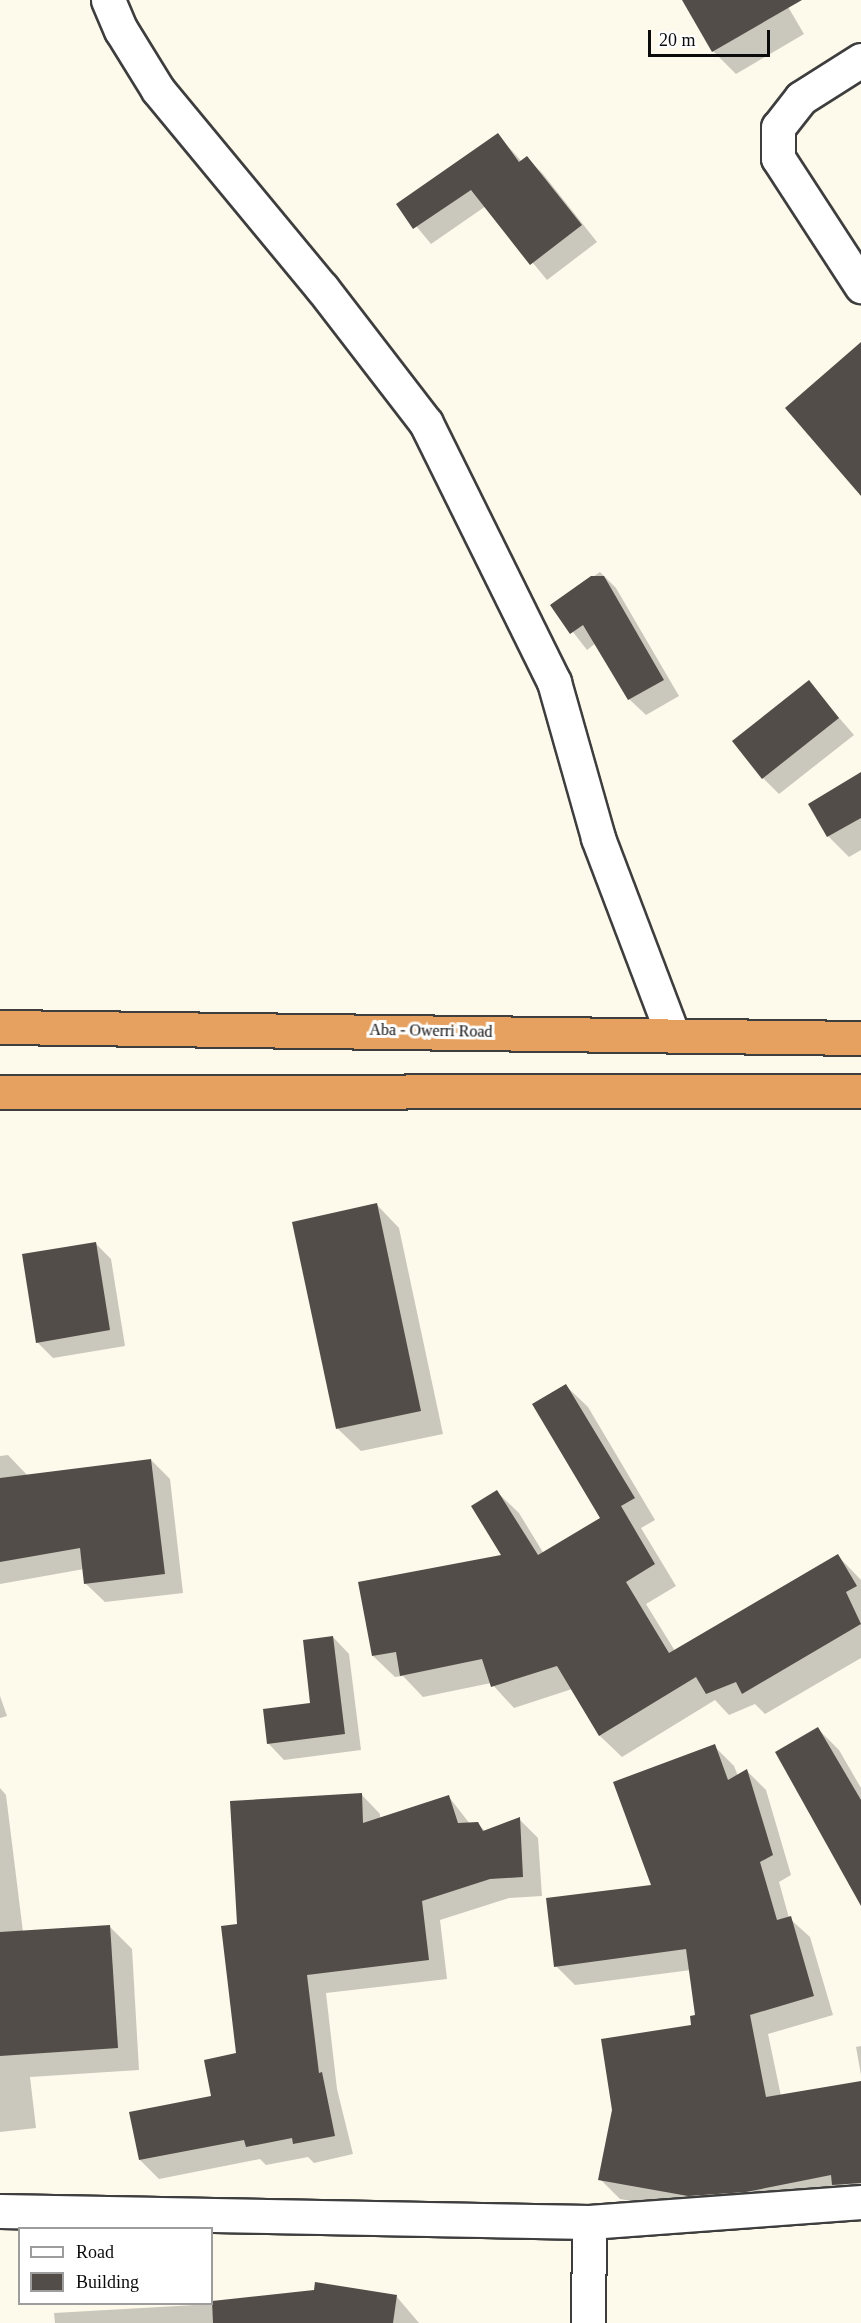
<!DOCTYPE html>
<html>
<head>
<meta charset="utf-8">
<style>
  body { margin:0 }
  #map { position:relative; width:861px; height:2323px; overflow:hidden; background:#fdfaeb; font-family:Georgia,serif }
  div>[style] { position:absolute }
  .shadow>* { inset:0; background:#0003 }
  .building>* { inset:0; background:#534d49 }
  .roads { filter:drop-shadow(2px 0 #3e3e3e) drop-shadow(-2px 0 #3e3e3e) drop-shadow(0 2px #3e3e3e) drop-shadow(0 -2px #3e3e3e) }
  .street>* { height:33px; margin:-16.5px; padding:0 16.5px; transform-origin:16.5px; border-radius:16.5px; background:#fff }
  .highway>* { height:33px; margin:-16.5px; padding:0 16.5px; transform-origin:16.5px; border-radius:16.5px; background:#e6a160 }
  span { translate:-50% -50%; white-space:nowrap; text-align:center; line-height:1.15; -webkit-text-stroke:6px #fff; paint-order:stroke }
  .street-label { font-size:16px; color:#0b0b0b }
  .legend { position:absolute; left:18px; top:2227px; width:195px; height:78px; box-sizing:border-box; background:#fff; border:2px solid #9d9d9d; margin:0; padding:8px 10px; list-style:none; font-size:18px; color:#0b0b0b }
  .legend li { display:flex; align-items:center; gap:12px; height:30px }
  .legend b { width:30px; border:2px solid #9d9d9d }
  .scale { position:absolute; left:648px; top:30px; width:122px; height:27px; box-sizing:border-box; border:3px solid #0b0b0b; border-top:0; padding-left:8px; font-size:18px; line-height:21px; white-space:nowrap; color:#0b0b0b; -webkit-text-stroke:4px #fff; paint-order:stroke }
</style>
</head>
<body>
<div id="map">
  <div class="shadow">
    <i style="clip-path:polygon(684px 0,784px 0,804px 34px,736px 74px,713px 51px)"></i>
    <i style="clip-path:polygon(498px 135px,522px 162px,527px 158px,543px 174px,597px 242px,547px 280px,486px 206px,431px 244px,398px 204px)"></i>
    <i style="clip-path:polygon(600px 572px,616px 588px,679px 696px,646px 715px,629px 699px,596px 643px,587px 650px,552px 605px)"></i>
    <i style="clip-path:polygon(808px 682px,854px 735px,779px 794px,763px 778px)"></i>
    <i style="clip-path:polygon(861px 774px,861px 850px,849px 857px,828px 836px)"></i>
    <i style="clip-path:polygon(377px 1205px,399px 1228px,443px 1434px,361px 1451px,338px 1429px)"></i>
    <i style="clip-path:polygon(95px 1243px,111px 1259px,125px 1346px,53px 1358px,37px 1342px)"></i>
    <i style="clip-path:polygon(566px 1386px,588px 1407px,655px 1520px,641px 1528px,676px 1586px,646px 1604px,675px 1651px,838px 1556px,861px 1580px,861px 1658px,765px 1714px,755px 1704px,729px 1715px,715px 1700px,622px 1757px,600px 1736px,572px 1689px,514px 1708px,491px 1683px,423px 1697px,403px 1676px,395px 1677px,373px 1656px,504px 1556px,497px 1492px,519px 1513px,544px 1554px,602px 1518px)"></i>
    <i style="clip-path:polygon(8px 1455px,28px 1476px,151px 1460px,170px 1479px,183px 1593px,105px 1602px,85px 1583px,84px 1569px,0 1584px,0 1456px)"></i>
    <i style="clip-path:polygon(333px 1637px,349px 1654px,361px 1750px,284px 1760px,268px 1743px,312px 1705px)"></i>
    <i style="clip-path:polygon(0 1696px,7px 1716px,0 1718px)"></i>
    <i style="clip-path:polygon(818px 1729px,839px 1750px,861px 1788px,861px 1903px)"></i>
    <i style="clip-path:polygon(714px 1746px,734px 1766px,738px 1776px,747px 1771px,766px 1790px,791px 1875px,779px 1882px,789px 1918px,810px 1937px,833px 2015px,768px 2034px,781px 2096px,861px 2083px,861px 2204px,708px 2215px,620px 2199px,600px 2179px,693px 2026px,697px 2016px,691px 1970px,575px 1985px,556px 1966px,654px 1886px)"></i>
    <i style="clip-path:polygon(0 1788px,6px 1795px,23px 1932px,109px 1926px,132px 1949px,139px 2070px,30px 2077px,36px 2128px,0 2132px)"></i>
    <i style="clip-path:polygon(361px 1794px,380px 1814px,380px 1819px,449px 1797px,470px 1824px,477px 1823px,486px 1832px,519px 1819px,538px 1838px,542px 1896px,509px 1898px,440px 1920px,447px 1979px,326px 1993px,337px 2089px,353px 2154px,314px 2163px,308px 2157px,266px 2165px,260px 2159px,159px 2179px,140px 2160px,212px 2097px,237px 2054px,239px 1925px)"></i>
    <i style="clip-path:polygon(861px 2046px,861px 2075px,856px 2047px)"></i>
    <i style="clip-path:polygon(315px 2291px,396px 2296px,419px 2323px,55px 2323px,54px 2313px,212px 2304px)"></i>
  </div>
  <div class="building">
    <i style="clip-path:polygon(682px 0,802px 0,712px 52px)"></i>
    <i style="clip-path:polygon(498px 133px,519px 162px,527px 156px,582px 225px,530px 265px,471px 190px,413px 229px,396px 204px)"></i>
    <i style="clip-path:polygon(861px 342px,861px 496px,785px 408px)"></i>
    <i style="clip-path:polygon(591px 576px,604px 576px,664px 680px,628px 700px,583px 625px,570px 634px,550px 605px)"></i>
    <i style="clip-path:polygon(809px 680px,839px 718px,762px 779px,732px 741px)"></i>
    <i style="clip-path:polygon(861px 772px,861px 818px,827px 837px,808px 804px)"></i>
    <i style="clip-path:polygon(377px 1203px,421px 1411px,336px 1429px,292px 1222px)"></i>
    <i style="clip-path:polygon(96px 1242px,110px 1330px,36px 1343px,22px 1254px)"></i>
    <i style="clip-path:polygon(566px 1384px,635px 1498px,621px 1506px,655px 1564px,626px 1582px,669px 1653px,838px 1554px,857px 1586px,846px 1592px,861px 1624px,742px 1694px,736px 1682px,706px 1694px,696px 1677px,599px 1736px,557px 1666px,491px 1687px,482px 1659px,400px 1676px,396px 1652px,372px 1656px,358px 1582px,501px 1555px,471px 1506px,497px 1490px,538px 1555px,600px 1518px,532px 1404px)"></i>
    <i style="clip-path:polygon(151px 1459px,165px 1574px,84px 1584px,80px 1548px,0 1562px,0 1478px)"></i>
    <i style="clip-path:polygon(333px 1636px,345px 1734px,267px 1744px,263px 1709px,310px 1703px,303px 1640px)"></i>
    <i style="clip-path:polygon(818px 1727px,861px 1800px,861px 1906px,775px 1752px)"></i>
    <i style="clip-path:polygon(715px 1744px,728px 1780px,747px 1769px,773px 1855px,760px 1862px,777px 1920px,791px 1916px,814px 1996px,750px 2015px,766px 2097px,861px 2081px,861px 2183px,832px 2185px,831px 2175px,746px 2192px,688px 2196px,598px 2180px,612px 2110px,601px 2039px,691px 2025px,690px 2016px,695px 2015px,686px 1949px,554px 1967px,546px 1898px,651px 1885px,613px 1782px)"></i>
    <i style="clip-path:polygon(362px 1793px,363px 1823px,449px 1795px,458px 1823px,478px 1822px,483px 1831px,520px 1817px,523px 1877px,490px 1879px,422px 1901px,429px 1960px,307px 1975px,319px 2073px,322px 2072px,335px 2136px,293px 2144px,292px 2138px,246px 2147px,244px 2140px,139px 2160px,129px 2112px,211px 2096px,204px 2060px,236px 2053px,221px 1926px,237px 1924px,230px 1801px)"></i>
    <i style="clip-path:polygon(110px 1925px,118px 2048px,0 2056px,0 1932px)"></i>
    <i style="clip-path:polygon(315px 2282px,397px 2295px,393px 2323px,213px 2323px,212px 2301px,314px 2290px)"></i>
  </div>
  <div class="roads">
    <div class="street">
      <i style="left:108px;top:0;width:33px;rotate:67deg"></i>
      <i style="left:121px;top:30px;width:70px;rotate:58.3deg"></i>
      <i style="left:158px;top:90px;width:257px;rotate:50.4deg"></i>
      <i style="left:322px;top:288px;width:170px;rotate:52.4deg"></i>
      <i style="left:426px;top:423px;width:289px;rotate:63.7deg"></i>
      <i style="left:554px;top:682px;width:162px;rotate:74.2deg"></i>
      <i style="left:598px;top:838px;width:209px;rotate:69.2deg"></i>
      <i style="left:861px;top:60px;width:71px;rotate:147.7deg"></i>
      <i style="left:801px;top:98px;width:37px;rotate:128deg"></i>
      <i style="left:778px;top:127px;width:31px;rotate:90deg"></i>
      <i style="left:778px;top:158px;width:153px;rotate:57deg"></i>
      <i style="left:0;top:2211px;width:589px;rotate:1.07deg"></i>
      <i style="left:589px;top:2222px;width:273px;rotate:-4.2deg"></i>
      <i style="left:588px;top:2323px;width:101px;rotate:-89.4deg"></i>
    </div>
    <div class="highway">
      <i style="left:0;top:1027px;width:861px;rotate:0.73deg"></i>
      <i style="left:0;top:1092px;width:861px;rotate:-0.07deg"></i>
    </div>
  </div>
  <div class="street-label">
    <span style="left:431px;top:1031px;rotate:1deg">Aba - Owerri Road</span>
  </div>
  <ul class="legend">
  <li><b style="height:8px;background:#fff"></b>Road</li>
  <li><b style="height:16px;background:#534d49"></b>Building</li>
  </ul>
  <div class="scale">20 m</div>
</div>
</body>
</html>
